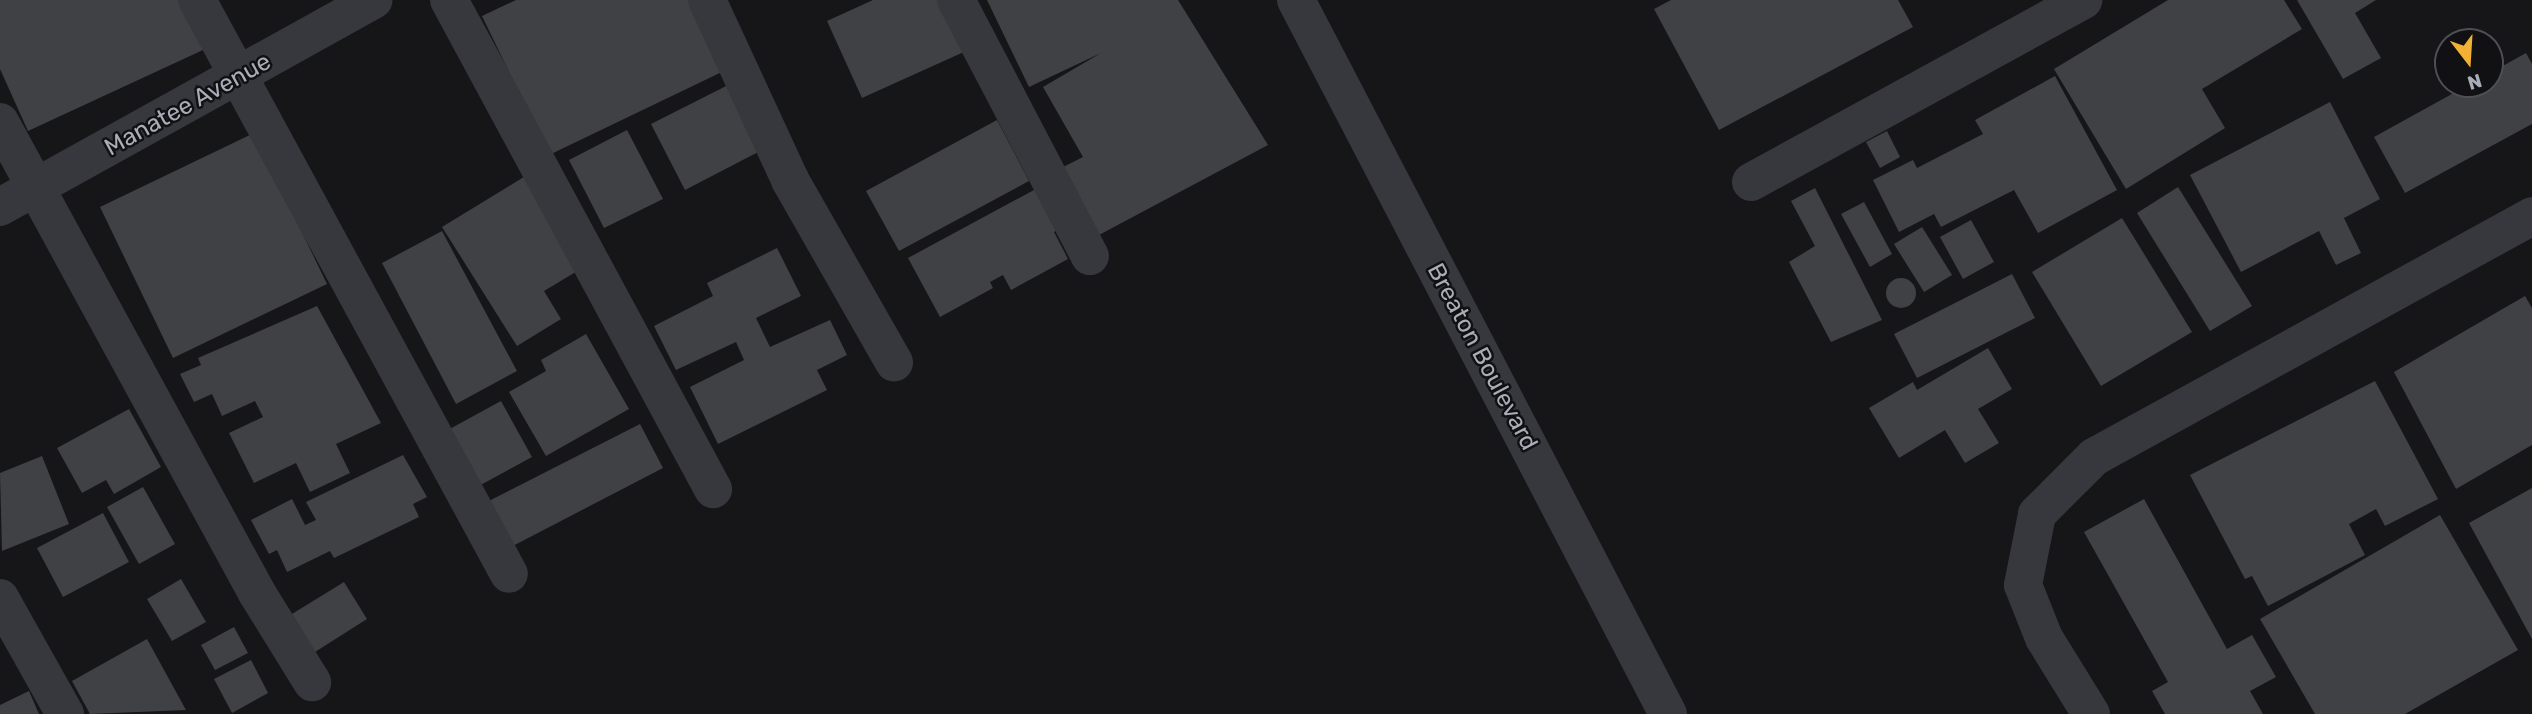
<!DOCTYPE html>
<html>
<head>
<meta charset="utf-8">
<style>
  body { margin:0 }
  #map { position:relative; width:2532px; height:714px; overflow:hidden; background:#161618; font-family:Rubik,sans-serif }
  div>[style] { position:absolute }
  .building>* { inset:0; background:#404145 }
  .round { border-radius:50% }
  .minor>* { height:38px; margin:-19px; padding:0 19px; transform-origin:19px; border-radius:19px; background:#37383d }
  span { translate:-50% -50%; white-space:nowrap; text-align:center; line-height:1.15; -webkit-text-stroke:5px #111113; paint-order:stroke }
  .street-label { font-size:24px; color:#a8adb8 }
  .north { position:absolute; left:2434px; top:28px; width:70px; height:70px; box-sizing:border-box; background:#111113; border:2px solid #4d4f55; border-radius:50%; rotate:163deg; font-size:19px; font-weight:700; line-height:28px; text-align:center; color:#a8adb8 }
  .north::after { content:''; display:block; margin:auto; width:24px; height:32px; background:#f2b134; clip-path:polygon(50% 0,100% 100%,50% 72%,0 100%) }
</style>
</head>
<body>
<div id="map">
  <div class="building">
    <i style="clip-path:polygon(0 0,180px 0,203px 50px,28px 131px,0 69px)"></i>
    <i style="clip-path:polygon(516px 0,692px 0,726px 70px,549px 155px,482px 16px)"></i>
    <i style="clip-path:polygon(873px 0,943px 0,966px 51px,862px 98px,827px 21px)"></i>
    <i style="clip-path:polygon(987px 0,1178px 0,1268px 145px,1099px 235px,1063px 167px,1083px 157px,1043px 87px,1101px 53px,1029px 87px)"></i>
    <i style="clip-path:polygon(1671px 0,1898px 0,1913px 27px,1719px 130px,1654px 9px)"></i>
    <i style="clip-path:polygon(2168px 0,2284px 0,2302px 29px,2202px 89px,2225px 128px,2126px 189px,2054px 69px)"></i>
    <i style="clip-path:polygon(2297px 0,2376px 0,2355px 13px,2381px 58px,2343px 79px)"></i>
    <i style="clip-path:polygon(2526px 53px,2532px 64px,2532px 124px,2405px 193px,2374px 137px,2470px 84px,2490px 84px,2490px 73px)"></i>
    <i style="clip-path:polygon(2055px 76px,2117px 190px,2038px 233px,2014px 190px,1941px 227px,1934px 214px,1899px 232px,1873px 180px,1913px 160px,1917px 168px,1983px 134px,1975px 120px)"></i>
    <i style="clip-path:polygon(734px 82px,768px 147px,685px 190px,651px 124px)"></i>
    <i style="clip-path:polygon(2330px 102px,2380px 199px,2344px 218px,2361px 253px,2336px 265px,2319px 231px,2241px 272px,2190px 175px)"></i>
    <i style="clip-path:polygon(997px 120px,1029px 181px,899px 251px,866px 191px)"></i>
    <i style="clip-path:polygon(627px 130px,663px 199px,604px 228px,569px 160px)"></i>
    <i style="clip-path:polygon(1887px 131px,1900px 157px,1880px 168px,1866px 142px)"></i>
    <i style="clip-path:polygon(254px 133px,327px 284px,173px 358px,100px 207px)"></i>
    <i style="clip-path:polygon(532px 172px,589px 264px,544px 291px,561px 319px,517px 346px,442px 227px)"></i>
    <i style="clip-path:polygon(1045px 184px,1067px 224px,1054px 232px,1068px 259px,1011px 290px,1003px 275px,990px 282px,993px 288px,940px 317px,908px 258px)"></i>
    <i style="clip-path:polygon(2178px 187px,2252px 306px,2210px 331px,2137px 213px)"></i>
    <i style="clip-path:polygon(1815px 188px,1882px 320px,1831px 342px,1789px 262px,1815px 246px,1791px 201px)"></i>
    <i style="clip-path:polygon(1864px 202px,1892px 254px,1870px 267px,1841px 214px)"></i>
    <i style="clip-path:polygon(2122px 218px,2192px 332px,2101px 386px,2032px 272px)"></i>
    <i style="clip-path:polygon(1971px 220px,1994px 262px,1963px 279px,1940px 237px)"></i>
    <i style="clip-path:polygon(1922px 227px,1952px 275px,1924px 292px,1894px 244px)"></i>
    <i style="clip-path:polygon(442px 231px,517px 371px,456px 404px,382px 263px)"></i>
    <i style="clip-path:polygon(777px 248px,801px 296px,756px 318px,770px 347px,830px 320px,847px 355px,817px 370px,827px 390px,718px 444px,690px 387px,744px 360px,736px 342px,676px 370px,654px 326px,713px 296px,707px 283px)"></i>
    <i style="clip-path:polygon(2012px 274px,2035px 318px,1917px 378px,1894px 334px)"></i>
    <i class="round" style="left:1886px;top:278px;width:30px;height:30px"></i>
    <i style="clip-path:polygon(2525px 296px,2532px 308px,2532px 445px,2456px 489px,2394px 372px)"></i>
    <i style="clip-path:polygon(317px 306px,381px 423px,336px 444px,350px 473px,310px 492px,296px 463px,254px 483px,229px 433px,263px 417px,255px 401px,222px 416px,212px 394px,194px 402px,180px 374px,201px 365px,198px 358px)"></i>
    <i style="clip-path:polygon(586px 334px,629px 409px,546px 456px,509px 392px,546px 371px,541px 360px)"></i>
    <i style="clip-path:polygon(1988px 348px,2012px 389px,1978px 409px,1999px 443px,1965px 463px,1945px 430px,1899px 458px,1869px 408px,1913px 382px,1917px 390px)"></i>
    <i style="clip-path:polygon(2375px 381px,2438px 499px,2385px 526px,2376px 509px,2349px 524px,2365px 555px,2268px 606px,2252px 576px,2245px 579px,2190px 475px)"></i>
    <i style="clip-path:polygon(501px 401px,532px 457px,477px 487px,446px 431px)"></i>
    <i style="clip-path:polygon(129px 409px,161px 467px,114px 494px,106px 480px,82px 493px,57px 448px)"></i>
    <i style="clip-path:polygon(640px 424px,663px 468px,505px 550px,481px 505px)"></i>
    <i style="clip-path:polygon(403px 455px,427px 497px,413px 504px,419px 517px,334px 558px,330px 551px,287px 572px,277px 550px,269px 554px,251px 520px,292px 499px,305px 525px,316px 520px,306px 502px)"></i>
    <i style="clip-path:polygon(42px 456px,69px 524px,2px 551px,0 473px)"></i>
    <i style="clip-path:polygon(143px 487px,175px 544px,139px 564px,107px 507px)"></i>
    <i style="clip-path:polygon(2532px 488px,2532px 639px,2469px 523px)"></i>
    <i style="clip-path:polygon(2144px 499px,2227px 649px,2252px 635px,2276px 677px,2250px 691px,2263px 714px,2165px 714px,2152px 691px,2168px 682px,2084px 532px)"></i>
    <i style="clip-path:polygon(103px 513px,129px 562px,63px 597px,37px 548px)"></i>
    <i style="clip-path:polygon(2440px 515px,2518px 650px,2405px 714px,2315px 714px,2260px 619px)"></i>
    <i style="clip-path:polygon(181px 579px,206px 622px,172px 641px,147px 599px)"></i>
    <i style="clip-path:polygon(344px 582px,367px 619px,315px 652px,292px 614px)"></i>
    <i style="clip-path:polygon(234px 627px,248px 653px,215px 670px,201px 645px)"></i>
    <i style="clip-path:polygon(147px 639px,186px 710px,90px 714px,72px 681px)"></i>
    <i style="clip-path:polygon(251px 660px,268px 693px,232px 713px,214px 679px)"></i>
    <i style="clip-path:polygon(29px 691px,39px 714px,0 714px,0 705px)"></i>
  </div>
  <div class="minor">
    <i style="left:197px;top:0;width:653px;rotate:61.47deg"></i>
    <i style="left:449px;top:0;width:556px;rotate:61.64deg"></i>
    <i style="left:707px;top:0;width:198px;rotate:65.2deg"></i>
    <i style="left:790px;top:180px;width:210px;rotate:60.3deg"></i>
    <i style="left:956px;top:0;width:289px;rotate:62.4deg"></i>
    <i style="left:1296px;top:0;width:805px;rotate:62.48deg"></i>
    <i style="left:0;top:122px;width:537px;rotate:61.38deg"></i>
    <i style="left:257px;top:593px;width:105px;rotate:58.3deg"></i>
    <i style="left:1751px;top:182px;width:379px;rotate:-28.7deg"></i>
    <i style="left:0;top:207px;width:427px;rotate:-29deg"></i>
    <i style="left:0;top:598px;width:133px;rotate:60.7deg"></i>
    <i style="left:2091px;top:714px;width:89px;rotate:-121.7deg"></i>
    <i style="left:2044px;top:638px;width:57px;rotate:-111.6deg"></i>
    <i style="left:2023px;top:585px;width:72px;rotate:-78.8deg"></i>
    <i style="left:2037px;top:514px;width:81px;rotate:-45deg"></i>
    <i style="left:2094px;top:457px;width:500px;rotate:-28.8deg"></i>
  </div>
  <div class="street-label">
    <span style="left:188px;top:105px;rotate:-29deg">Manatee Avenue</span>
    <span style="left:1482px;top:357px;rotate:62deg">Breaton Boulevard</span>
  </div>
  <div class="north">N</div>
</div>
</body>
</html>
